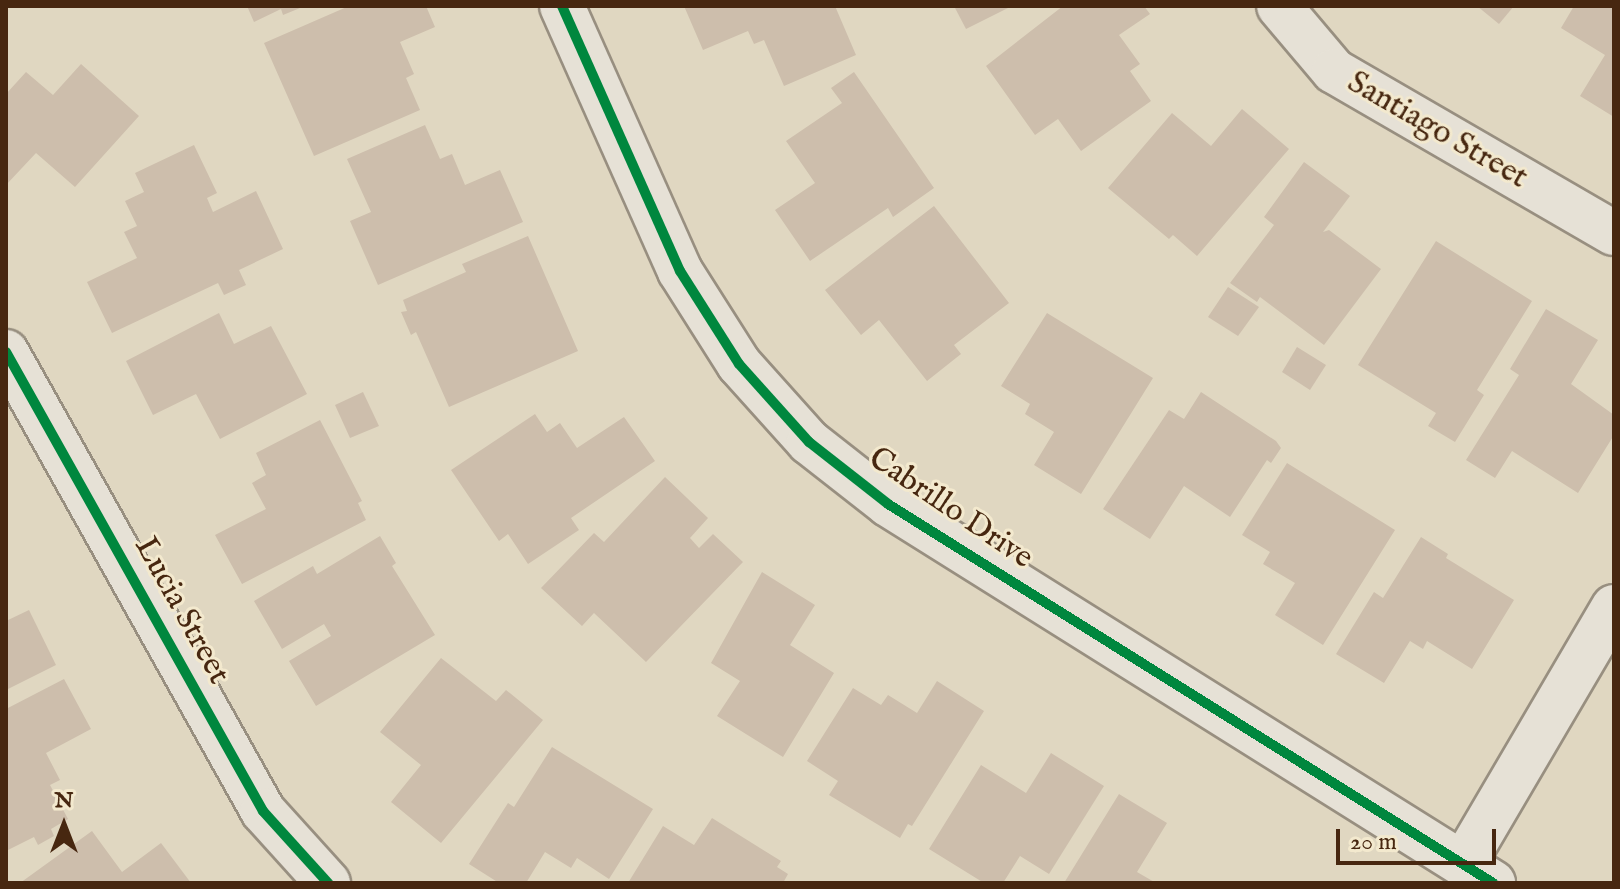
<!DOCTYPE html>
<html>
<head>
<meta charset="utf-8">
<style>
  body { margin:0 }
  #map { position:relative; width:1620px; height:889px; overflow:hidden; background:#e0d7c1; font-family:"IM FELL English",serif }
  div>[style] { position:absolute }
  .building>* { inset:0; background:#cdbeac }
  .roads { filter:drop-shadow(2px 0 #988f80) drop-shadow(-2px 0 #988f80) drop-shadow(0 2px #988f80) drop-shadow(0 -2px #988f80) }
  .minor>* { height:44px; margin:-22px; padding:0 22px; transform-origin:22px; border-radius:22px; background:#e6e1d6 }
  .cycleway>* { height:10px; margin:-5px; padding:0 5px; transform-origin:5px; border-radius:5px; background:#00873e }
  span { translate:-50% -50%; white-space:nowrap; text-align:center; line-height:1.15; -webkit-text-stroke:6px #f3e9ce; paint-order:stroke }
  .street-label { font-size:32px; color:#472710 }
  .frame { position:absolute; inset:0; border:8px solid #472710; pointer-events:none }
  .north { position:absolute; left:24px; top:785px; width:80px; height:80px; -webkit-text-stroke:6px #f3e9ce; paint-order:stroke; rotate:0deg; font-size:22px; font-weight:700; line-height:32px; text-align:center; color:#472710 }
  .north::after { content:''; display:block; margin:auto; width:28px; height:36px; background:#472710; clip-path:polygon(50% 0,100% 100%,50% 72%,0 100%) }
  .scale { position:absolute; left:1336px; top:829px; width:160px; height:36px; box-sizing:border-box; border:4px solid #472710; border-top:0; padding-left:10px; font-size:24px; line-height:28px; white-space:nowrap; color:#472710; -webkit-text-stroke:6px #f3e9ce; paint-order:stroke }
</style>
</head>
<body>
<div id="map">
  <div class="building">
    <i style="clip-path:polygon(247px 6px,305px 6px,283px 15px,281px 9px,254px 22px)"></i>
    <i style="clip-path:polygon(349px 6px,426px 6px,435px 27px,400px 42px,414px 74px,406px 78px,420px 110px,314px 156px,264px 43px)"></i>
    <i style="clip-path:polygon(684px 6px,835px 6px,856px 55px,784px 86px,764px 40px,754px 44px,748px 31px,703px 50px)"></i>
    <i style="clip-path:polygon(954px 6px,1012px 6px,966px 29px)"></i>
    <i style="clip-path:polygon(1063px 6px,1144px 6px,1150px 14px,1119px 35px,1140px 64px,1130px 71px,1151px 101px,1081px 151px,1058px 119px,1035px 135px,986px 66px)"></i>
    <i style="clip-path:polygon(1477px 6px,1514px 6px,1499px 24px)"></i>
    <i style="clip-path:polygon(1574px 6px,1614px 6px,1614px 117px,1580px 96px,1605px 55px,1561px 28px)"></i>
    <i style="clip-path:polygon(81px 64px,139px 116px,75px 187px,36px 153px,6px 185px,6px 94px,26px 72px,53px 95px)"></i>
    <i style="clip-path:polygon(854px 72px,934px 188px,893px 217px,888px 208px,810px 261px,775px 210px,815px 183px,786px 141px,842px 103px,831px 88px)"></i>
    <i style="clip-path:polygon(1242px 109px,1289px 149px,1197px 256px,1173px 235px,1169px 239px,1108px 188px,1172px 113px,1211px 146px)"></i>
    <i style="clip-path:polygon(425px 125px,440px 159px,452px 154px,465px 185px,500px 170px,523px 222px,378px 285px,350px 221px,371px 212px,347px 159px)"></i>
    <i style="clip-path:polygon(194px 145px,217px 193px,207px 198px,213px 212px,256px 191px,283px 249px,239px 270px,246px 285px,224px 295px,218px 283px,112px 333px,87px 282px,137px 258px,124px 232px,137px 226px,125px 201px,144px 192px,135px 173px)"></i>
    <i style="clip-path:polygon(1304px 162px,1350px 196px,1323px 232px,1329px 230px,1381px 269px,1324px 345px,1260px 297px,1257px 302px,1230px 283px,1274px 225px,1264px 217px)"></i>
    <i style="clip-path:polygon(934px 206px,1009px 303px,954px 345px,961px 354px,927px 381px,879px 320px,861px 335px,825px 290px)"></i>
    <i style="clip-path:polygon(528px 236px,578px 351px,449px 407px,416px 332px,411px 335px,401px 312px,407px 311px,403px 300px,466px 272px,462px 264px)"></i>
    <i style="clip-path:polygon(1436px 241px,1532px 301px,1477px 390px,1484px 395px,1455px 442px,1428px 426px,1436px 413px,1358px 365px)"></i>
    <i style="clip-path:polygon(1228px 287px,1259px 307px,1238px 336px,1208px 317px)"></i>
    <i style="clip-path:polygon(1546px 309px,1598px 340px,1571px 384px,1614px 415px,1614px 435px,1578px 493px,1512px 451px,1495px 478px,1466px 460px,1519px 375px,1510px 369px)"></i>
    <i style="clip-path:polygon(219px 313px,234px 344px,271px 326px,307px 394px,220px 439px,196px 394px,153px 415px,126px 361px)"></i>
    <i style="clip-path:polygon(1047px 313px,1153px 378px,1081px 494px,1034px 465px,1054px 432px,1025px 414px,1030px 404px,1001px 386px)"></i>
    <i style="clip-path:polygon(1297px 347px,1326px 365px,1310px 390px,1282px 372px)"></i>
    <i style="clip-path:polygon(363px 392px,379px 426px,350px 438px,335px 405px)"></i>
    <i style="clip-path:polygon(1201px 392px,1276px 441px,1281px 448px,1271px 463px,1267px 460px,1230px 517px,1184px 486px,1150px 539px,1103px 509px,1169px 410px,1184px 419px)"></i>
    <i style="clip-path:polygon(535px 414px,547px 432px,560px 423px,577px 448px,624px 417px,655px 461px,571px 518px,579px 530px,528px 564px,508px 534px,499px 541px,451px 470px)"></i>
    <i style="clip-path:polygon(320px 420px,362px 501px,358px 503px,366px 520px,242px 584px,215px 535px,266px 509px,252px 483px,266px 475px,256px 453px)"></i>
    <i style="clip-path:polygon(1287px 463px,1395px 530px,1323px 645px,1275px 615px,1295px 583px,1263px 564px,1270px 552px,1242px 535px)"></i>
    <i style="clip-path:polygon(665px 477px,708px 518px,690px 538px,699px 548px,713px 534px,743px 562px,646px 662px,594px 613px,582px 626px,541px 588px,594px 533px,604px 542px)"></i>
    <i style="clip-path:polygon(380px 536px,396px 563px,392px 566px,435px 635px,316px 706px,289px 661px,331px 636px,324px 624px,282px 649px,254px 601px,313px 566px,317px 574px)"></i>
    <i style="clip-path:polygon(1421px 537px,1448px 554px,1446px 558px,1514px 600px,1472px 669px,1427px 641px,1423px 649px,1410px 641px,1384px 683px,1336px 654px,1374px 592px,1383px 598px)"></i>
    <i style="clip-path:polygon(762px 572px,815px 605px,790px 645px,834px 673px,783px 757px,717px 716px,740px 681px,711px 663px)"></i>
    <i style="clip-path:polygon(29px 610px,56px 665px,6px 690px,6px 621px)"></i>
    <i style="clip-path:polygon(441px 658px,496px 701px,506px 690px,543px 720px,441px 843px,391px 802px,421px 765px,380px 732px)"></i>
    <i style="clip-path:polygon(64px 679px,91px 729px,46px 753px,60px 780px,50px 785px,68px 819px,51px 829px,54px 836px,38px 845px,34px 837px,6px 851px,6px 709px)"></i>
    <i style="clip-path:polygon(937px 681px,984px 711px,912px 826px,908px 824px,900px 838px,829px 795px,838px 781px,807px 761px,853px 688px,881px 705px,888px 695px,917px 713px)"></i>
    <i style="clip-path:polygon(552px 747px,653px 809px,609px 879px,577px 858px,571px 868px,545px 852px,526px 883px,499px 883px,469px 864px,508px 803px,514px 807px)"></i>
    <i style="clip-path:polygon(1051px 753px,1104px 786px,1049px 874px,1020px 856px,1003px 883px,984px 883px,929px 849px,981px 765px,1026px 793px)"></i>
    <i style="clip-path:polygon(1119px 794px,1167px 823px,1137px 872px,1156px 883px,1064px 883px)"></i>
    <i style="clip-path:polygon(712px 818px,781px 861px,777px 867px,788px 874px,783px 883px,628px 883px,663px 826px,694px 845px)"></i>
    <i style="clip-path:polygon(92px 831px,122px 872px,161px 843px,191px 883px,20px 883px)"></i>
  </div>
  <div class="roads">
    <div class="minor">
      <i style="left:562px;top:6px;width:290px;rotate:66deg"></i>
      <i style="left:680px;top:271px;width:110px;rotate:57.6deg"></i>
      <i style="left:739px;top:364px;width:105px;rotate:48.1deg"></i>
      <i style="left:809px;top:442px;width:100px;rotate:38.1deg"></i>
      <i style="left:888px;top:504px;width:714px;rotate:32.06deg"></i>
      <i style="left:1279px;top:6px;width:85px;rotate:49.8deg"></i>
      <i style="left:1334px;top:71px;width:323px;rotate:30.1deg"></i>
      <i style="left:6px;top:352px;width:526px;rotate:60.75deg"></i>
      <i style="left:263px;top:811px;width:97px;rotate:47.9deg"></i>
      <i style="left:1463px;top:864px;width:298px;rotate:-59.6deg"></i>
    </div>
  </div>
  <div class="cycleway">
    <i style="left:562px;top:6px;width:290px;rotate:66deg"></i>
    <i style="left:680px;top:271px;width:110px;rotate:57.6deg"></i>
    <i style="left:739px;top:364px;width:105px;rotate:48.1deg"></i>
    <i style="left:809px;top:442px;width:100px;rotate:38.1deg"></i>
    <i style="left:888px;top:504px;width:714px;rotate:32.06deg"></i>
    <i style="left:6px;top:352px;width:526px;rotate:60.75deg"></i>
    <i style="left:263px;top:811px;width:97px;rotate:47.9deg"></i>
  </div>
  <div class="street-label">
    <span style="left:1437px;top:131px;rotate:30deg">Santiago Street</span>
    <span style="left:950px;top:509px;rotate:34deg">Cabrillo Drive</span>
    <span style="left:181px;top:611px;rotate:61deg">Lucia Street</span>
  </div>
  <div class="frame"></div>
  <div class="north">N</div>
  <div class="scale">20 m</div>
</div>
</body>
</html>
